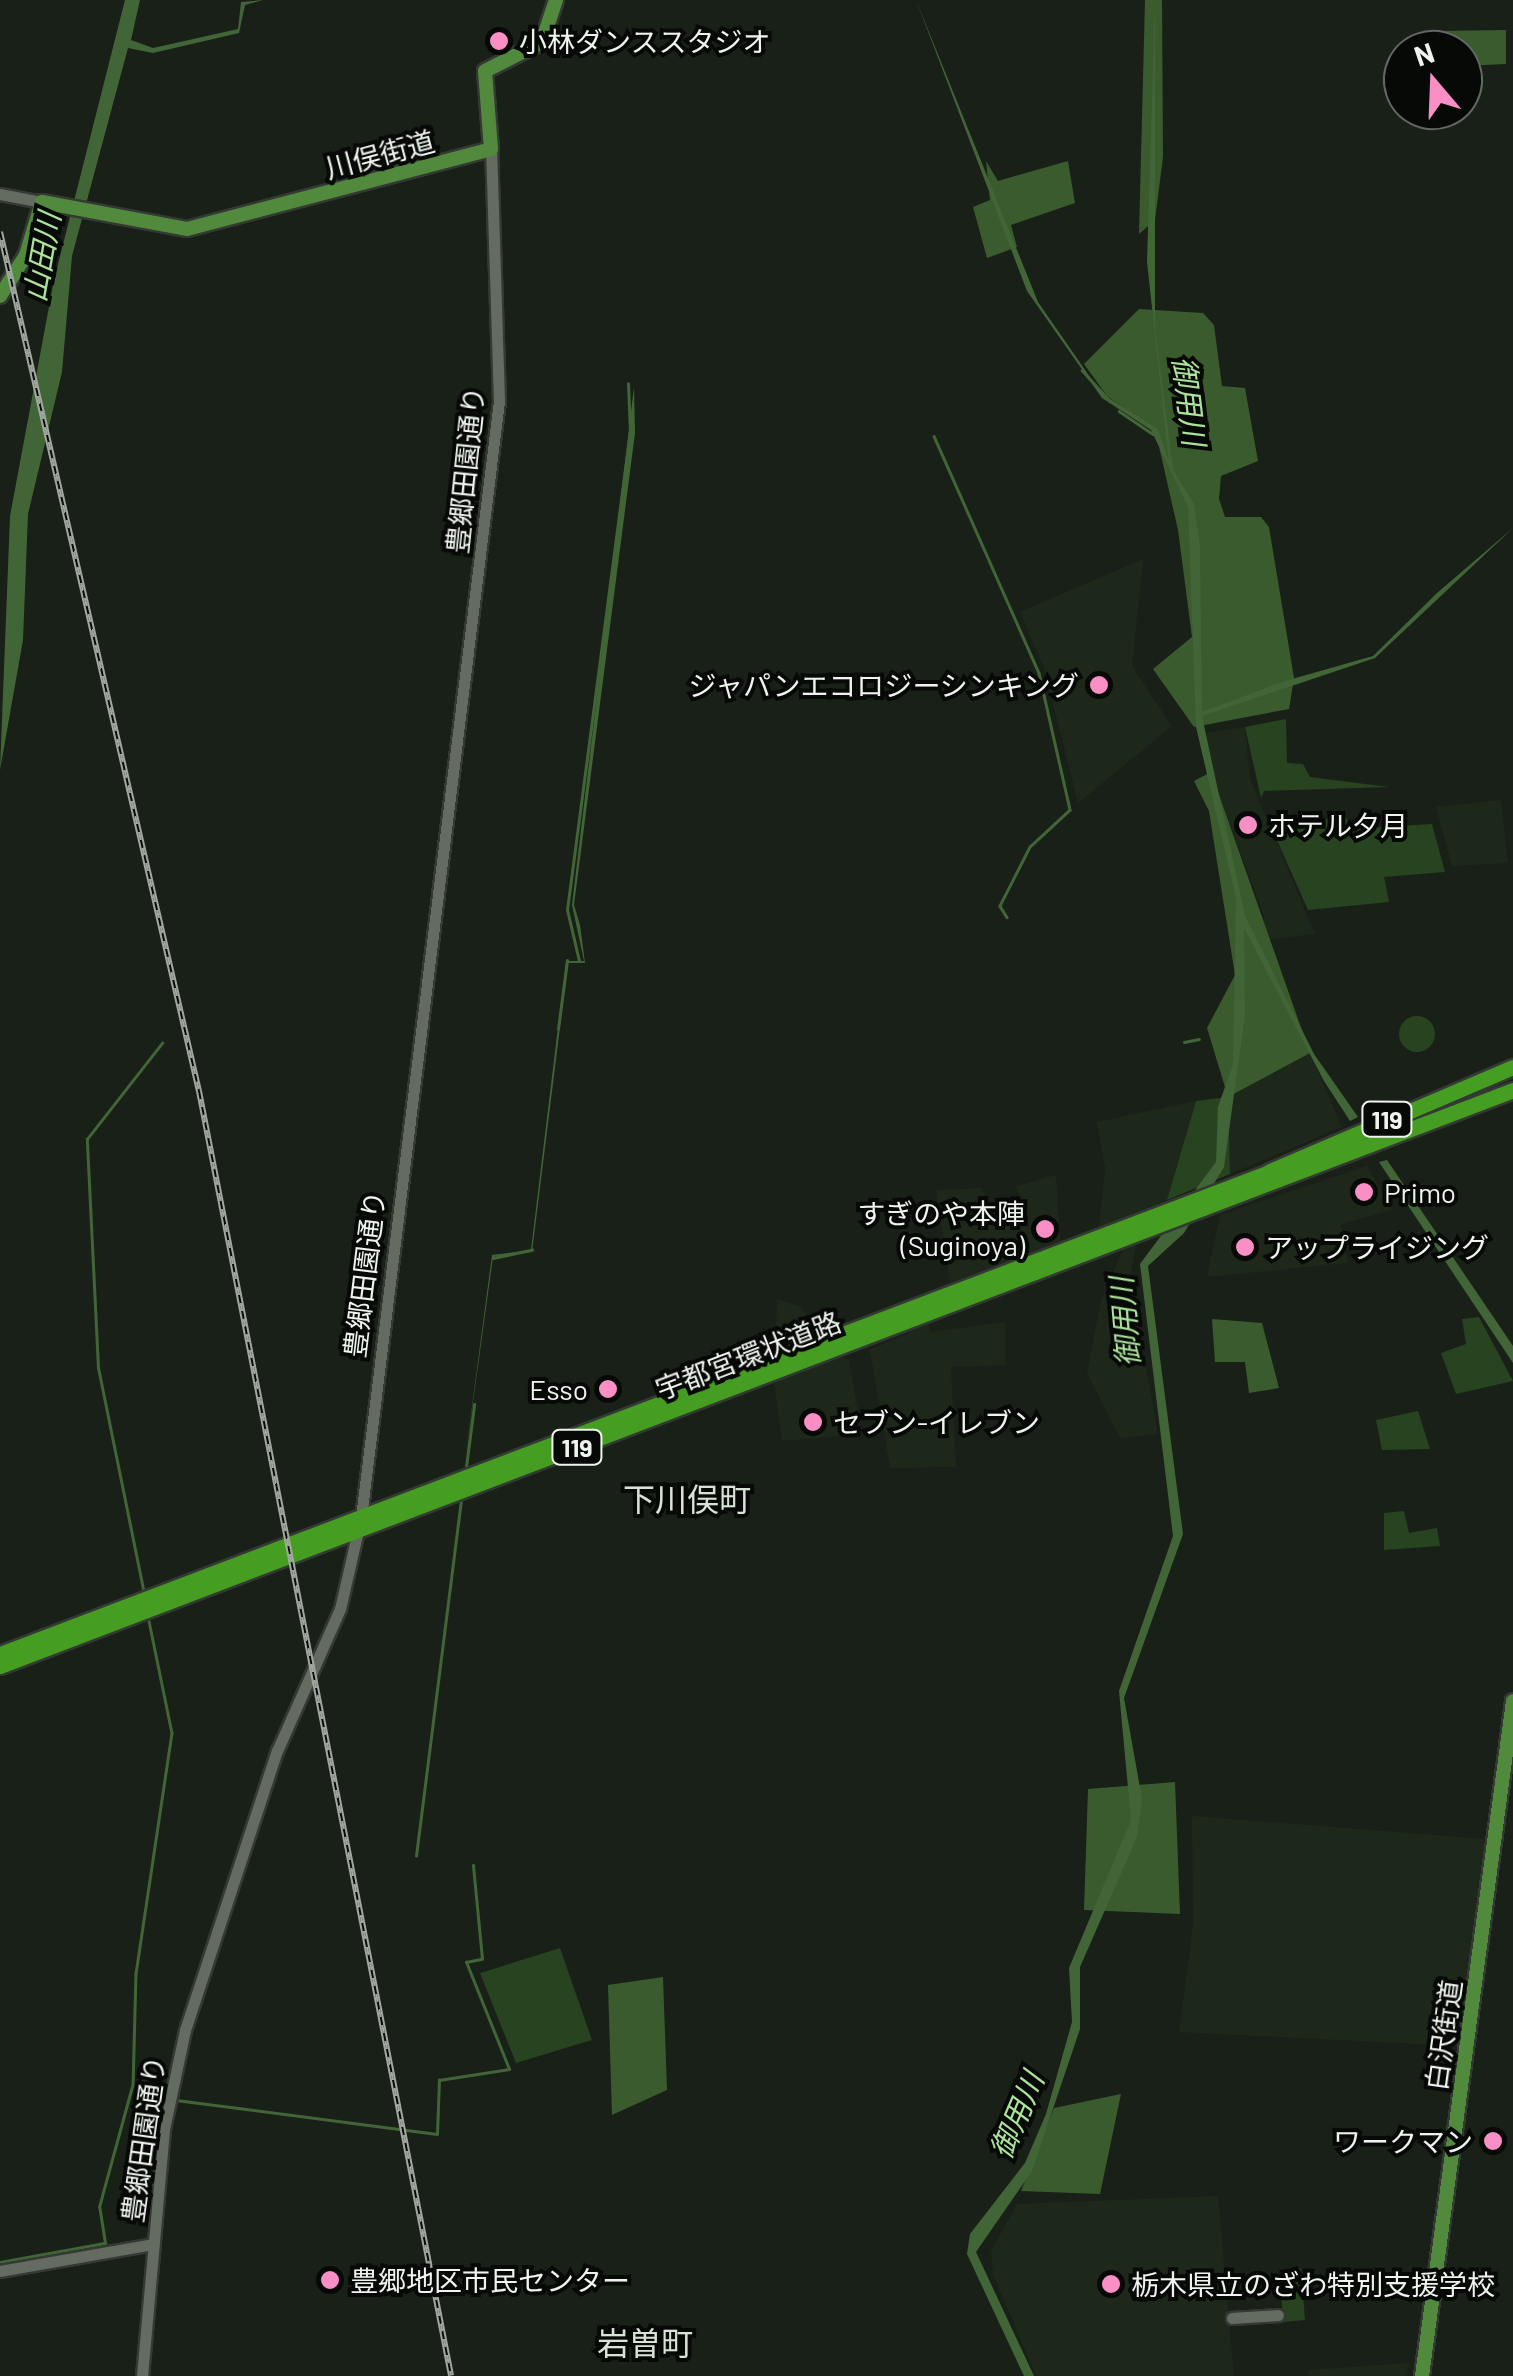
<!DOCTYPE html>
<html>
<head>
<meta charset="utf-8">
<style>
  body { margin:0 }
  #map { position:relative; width:1513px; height:2376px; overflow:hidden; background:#192018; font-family:Barlow,"Noto Sans JP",sans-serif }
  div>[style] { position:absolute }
  .built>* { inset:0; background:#1d281a }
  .green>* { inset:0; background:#27431f }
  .round { border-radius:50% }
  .forest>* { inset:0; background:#395b2e }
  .water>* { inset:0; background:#426537 }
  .stream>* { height:2.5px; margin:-1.25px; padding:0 1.25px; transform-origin:1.25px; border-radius:1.25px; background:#426537 }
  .roads { filter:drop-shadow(2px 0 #343933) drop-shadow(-2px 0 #343933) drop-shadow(0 2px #343933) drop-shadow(0 -2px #343933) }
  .minor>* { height:11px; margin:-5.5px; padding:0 5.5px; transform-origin:5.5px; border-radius:5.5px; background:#646c62 }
  .major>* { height:14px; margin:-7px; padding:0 7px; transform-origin:7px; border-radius:7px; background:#518a3c }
  .highway>* { height:15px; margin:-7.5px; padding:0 7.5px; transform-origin:7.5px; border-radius:7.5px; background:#459e22 }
  .rail>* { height:6px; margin-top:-3px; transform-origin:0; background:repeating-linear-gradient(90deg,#060906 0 8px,#a2a8a1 0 16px); box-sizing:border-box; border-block:2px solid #a2a8a1 }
  .dots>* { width:28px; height:28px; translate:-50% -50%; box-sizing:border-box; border:5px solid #060906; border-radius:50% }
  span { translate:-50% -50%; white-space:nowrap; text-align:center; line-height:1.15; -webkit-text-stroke:8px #060906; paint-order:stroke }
  .shield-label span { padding:2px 8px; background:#060906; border:2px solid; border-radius:8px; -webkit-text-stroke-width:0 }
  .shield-label { font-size:25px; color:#eff4ee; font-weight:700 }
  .poi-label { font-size:28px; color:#eff4ee }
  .left { translate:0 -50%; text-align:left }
  .right { translate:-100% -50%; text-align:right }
  .street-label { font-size:28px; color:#eff4ee }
  .water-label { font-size:30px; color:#ace39b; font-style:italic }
  .quarter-label { font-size:32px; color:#d9e2d6 }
  .north { position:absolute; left:1383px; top:30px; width:100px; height:100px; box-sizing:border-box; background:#060906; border:2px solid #636763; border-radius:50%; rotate:341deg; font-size:28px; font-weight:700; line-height:40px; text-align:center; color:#eff4ee }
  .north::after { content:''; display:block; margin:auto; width:35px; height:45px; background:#fa8fc6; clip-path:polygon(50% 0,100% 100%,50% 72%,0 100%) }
</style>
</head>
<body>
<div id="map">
  <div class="built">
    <i style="clip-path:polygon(1143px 559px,1132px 666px,1172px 726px,1078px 803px,1044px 667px,1020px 612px)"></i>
    <i style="clip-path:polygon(1245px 727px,1250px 779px,1315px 934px,1264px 940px,1264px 915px,1208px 766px,1207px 733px)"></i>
    <i style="clip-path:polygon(1501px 800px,1508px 863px,1452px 866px,1436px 807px)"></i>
    <i style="clip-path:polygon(1310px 1053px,1342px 1127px,1230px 1174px,1228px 1097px)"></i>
    <i style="clip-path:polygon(1196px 1101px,1167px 1200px,1099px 1227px,1105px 1168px,1097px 1122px)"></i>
    <i style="clip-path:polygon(1367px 1166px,1392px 1210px,1341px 1224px,1348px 1263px,1207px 1277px,1220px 1215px)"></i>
    <i style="clip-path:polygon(1056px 1175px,1060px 1242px,950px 1283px,936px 1190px,982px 1188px,990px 1212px,1021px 1201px,1017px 1186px)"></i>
    <i style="clip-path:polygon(1136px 1245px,1130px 1278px,1158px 1434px,1120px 1438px,1087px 1373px,1101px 1301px,1122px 1250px)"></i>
    <i style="clip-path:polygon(777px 1299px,799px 1306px,822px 1331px,775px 1349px)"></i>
    <i style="clip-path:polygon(1005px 1322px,1005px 1365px,951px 1367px,956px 1467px,890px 1468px,870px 1350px,928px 1324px,931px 1332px)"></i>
    <i style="clip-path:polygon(840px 1357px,849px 1360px,862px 1434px,782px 1441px,774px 1382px)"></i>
    <i style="clip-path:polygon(1192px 1816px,1485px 1839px,1458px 2046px,1179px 2032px,1193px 1925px)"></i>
    <i style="clip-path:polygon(1218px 2196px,1234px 2376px,1036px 2376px,993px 2274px,991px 2251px,1017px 2204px)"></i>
    <i style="clip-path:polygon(1409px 2363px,1407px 2376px,1309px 2376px,1309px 2370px)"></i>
  </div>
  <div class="green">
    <i style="clip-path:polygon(1286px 719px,1287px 763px,1303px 764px,1310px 777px,1389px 787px,1264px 791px,1261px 798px,1245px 727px)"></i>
    <i style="clip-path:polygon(1347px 818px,1348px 829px,1432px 824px,1445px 872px,1384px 877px,1389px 902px,1308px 910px,1268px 820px)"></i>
    <i class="round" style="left:1399px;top:1016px;width:36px;height:36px"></i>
    <i style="clip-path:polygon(1228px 1097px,1230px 1174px,1167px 1200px,1196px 1101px)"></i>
    <i style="clip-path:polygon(1479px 1317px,1513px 1381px,1456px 1394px,1441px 1353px,1466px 1344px,1462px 1319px)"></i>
    <i style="clip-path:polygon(1418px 1411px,1430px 1449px,1382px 1450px,1376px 1420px)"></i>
    <i style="clip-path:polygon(1404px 1511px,1409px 1533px,1437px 1528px,1440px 1546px,1384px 1550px,1384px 1513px)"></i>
    <i style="clip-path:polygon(560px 1948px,592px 2040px,516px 2063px,480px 1973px)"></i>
    <i style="clip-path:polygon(1301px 2268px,1305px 2320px,1283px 2322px,1280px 2270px)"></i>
  </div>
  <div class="forest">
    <i style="clip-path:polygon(1145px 0,1162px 0,1163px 157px,1155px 220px,1139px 234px)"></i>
    <i style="clip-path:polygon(1506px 30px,1506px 64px,1463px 66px,1463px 50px,1433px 50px,1432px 31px)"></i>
    <i style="clip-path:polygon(986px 161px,998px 181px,1068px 161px,1075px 203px,1011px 225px,1017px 247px,987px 258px,973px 207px,990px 200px)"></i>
    <i style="clip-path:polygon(1139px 309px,1203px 313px,1214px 325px,1222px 386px,1245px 388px,1258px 461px,1221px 476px,1219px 499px,1225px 517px,1261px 517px,1269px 527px,1294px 678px,1289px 709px,1194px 727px,1153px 669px,1192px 637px,1178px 530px,1155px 429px,1107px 396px,1084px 364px)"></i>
    <i style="clip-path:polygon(1211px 772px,1310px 1053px,1228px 1097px,1207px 1028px,1235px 975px,1209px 811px,1194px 781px)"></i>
    <i style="clip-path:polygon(1212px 1319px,1262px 1323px,1279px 1388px,1249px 1393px,1245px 1362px,1215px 1362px)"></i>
    <i style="clip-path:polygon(1175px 1782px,1180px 1914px,1084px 1910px,1088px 1789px)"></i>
    <i style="clip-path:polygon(663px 1977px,667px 2090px,612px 2115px,608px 1985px)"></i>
    <i style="clip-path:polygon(1121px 2094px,1100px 2194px,1021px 2191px,1054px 2108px)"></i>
  </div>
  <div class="water">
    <i style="clip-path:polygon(125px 0,140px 0,131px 40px,153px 48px,238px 29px,241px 2px,263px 0,245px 5px,239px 33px,153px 53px,128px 48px,72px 256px,62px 372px,28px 514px,23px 640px,0 770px,10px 516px,54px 280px)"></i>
    <i style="clip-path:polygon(916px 0,1038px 302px,1101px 393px,1158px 429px,1169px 462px,1147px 262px,1155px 0,1155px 328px,1173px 470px,1194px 504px,1200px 548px,1202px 712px,1285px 681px,1373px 656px,1437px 593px,1513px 528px,1375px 658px,1202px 716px,1245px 916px,1314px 1054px,1358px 1117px,1350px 1121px,1324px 1081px,1244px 928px,1245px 1015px,1224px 1167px,1184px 1233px,1148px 1266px,1183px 1534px,1124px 1698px,1142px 1799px,1137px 1837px,1080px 1967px,1080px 2029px,1032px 2171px,976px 2252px,1034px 2376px,1024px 2376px,967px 2254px,970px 2234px,1025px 2163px,1046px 2114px,1072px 2022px,1069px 1968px,1131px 1820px,1119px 1691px,1173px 1536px,1140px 1264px,1216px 1162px,1218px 1107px,1233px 1064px,1236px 898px,1196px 727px,1188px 507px,1151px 430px,1102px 398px,1027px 291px)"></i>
    <i style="clip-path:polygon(634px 387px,635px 433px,574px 905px,580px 925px,585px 963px,568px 963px,532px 1252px,493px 1257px,464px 1467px,492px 1255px,531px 1250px,566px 961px,584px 961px,572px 905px)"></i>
    <i style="clip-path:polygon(1387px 1160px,1513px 1346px,1513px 1363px,1379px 1162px)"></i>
  </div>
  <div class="stream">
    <i style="left:1082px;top:370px;width:42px;rotate:47.9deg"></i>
    <i style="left:1119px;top:411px;width:41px;rotate:34.1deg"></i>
    <i style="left:934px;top:436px;width:259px;rotate:66.1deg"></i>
    <i style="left:1039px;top:673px;width:140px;rotate:77.2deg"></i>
    <i style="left:1070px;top:810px;width:54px;rotate:137.2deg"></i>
    <i style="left:1030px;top:847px;width:66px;rotate:117deg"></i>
    <i style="left:1000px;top:906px;width:13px;rotate:58deg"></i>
    <i style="left:579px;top:961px;width:52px;rotate:-103.2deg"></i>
    <i style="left:567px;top:910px;width:481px;rotate:-82.5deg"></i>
    <i style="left:630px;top:433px;width:49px;rotate:-92.3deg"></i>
    <i style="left:558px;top:1029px;width:69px;rotate:-82.5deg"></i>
    <i style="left:1184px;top:1042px;width:15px;rotate:-11deg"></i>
    <i style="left:493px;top:1258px;width:40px;rotate:-12deg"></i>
    <i style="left:466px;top:1467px;width:63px;rotate:-82.6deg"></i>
    <i style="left:143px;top:1589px;width:226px;rotate:-101.5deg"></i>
    <i style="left:98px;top:1368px;width:229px;rotate:-92.8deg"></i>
    <i style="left:87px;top:1139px;width:122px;rotate:-52deg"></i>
    <i style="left:149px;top:1621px;width:114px;rotate:78.4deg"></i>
    <i style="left:172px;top:1733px;width:243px;rotate:98.5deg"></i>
    <i style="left:136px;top:1973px;width:112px;rotate:91.5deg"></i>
    <i style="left:133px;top:2085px;width:28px;rotate:-23deg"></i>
    <i style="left:159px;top:2074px;width:25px;rotate:85deg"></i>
    <i style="left:416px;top:1856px;width:358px;rotate:-82.8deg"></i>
    <i style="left:176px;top:2100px;width:263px;rotate:7.4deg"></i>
    <i style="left:437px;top:2134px;width:54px;rotate:-87.9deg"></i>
    <i style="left:439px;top:2080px;width:71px;rotate:-8.9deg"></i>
    <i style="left:509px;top:2069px;width:115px;rotate:-111.9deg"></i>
    <i style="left:466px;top:1962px;width:16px;rotate:-11deg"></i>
    <i style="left:482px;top:1959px;width:94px;rotate:-95.5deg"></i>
    <i style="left:158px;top:2135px;width:35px;rotate:-90deg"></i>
    <i style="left:0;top:2262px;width:107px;rotate:-10.3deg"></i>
    <i style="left:105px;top:2243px;width:36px;rotate:-99deg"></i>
    <i style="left:99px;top:2207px;width:125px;rotate:-74.7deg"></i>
  </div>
  <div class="roads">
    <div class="minor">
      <i style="left:0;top:194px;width:43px;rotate:10.8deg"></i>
      <i style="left:0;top:2271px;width:155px;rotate:-10deg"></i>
      <i style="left:1232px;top:2318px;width:46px;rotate:-3.7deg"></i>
      <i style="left:142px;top:2376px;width:248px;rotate:-84.9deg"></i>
      <i style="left:164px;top:2129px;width:101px;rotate:-78deg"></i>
      <i style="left:185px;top:2030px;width:294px;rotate:-71.8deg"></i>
      <i style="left:277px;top:1751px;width:155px;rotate:-66.1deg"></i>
      <i style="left:340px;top:1609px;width:94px;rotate:-77.1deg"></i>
      <i style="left:361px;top:1517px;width:1124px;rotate:-82.95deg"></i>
      <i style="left:499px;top:401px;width:252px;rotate:-91.8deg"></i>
    </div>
    <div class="major">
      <i style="left:0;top:296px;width:49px;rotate:-57.6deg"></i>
      <i style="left:26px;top:255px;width:55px;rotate:-73.2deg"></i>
      <i style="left:42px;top:202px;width:147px;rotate:10.5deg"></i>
      <i style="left:187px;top:229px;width:314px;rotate:-14.7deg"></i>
      <i style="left:491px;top:149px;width:78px;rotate:-94.4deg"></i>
      <i style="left:485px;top:71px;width:64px;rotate:-27deg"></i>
      <i style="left:542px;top:42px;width:44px;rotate:-71.6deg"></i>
      <i style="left:1422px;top:2376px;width:681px;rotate:-82.32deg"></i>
    </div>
    <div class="highway">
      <i style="left:1270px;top:1171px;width:264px;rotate:-23.2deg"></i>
      <i style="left:0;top:1654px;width:1369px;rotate:-20.79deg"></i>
      <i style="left:0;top:1666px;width:1619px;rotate:-20.84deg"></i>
    </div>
  </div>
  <div class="rail">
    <i style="left:0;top:232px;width:882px;rotate:76.96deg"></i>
    <i style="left:199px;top:1091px;width:1309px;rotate:78.9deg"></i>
  </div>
  <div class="dots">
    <i style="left:499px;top:41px;background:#fa8fc6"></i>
    <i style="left:1099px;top:685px;background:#fa8fc6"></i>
    <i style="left:1248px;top:825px;background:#fa8fc6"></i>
    <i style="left:1364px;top:1192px;background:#fa8fc6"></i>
    <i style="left:1045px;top:1229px;background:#fa8fc6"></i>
    <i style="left:1245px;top:1247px;background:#fa8fc6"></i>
    <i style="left:608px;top:1389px;background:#fa8fc6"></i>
    <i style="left:813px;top:1422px;background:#fa8fc6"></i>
    <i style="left:1493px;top:2141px;background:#fa8fc6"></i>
    <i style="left:330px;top:2280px;background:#fa8fc6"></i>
    <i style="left:1111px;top:2284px;background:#fa8fc6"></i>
  </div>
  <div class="shield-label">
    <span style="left:1387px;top:1119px">119</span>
    <span style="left:577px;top:1447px">119</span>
  </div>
  <div class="poi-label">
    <span class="left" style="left:519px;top:41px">小林ダンススタジオ</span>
    <span class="right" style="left:1079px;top:685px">ジャパンエコロジーシンキング</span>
    <span class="left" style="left:1268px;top:825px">ホテル夕月</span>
    <span class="left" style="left:1384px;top:1192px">Primo</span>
    <span class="right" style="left:1025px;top:1229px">すぎのや本陣<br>(Suginoya)</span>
    <span class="left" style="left:1265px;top:1247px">アップライジング</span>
    <span class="right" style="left:588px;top:1389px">Esso</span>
    <span class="left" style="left:833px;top:1422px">セブン-イレブン</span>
    <span class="right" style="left:1473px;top:2141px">ワークマン</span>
    <span class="left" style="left:350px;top:2280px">豊郷地区市民センター</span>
    <span class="left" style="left:1131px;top:2284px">栃木県立のざわ特別支援学校</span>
  </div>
  <div class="street-label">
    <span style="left:380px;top:154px;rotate:-15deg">川俣街道</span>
    <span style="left:465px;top:470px;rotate:-84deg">豊郷田園通り</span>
    <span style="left:364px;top:1274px;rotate:-83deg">豊郷田園通り</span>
    <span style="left:748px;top:1355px;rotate:-21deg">宇都宮環状道路</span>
    <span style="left:1443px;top:2035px;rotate:-82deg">白沢街道</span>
    <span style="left:143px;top:2139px;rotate:-82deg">豊郷田園通り</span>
  </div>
  <div class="water-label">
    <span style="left:41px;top:257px;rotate:-80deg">山田川</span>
    <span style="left:1190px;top:401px;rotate:83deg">御用川</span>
    <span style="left:1124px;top:1322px;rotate:-95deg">御用川</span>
    <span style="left:1016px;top:2115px;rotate:-67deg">御用川</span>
  </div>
  <div class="quarter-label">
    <span style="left:687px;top:1498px">下川俣町</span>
    <span style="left:645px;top:2342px">岩曽町</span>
  </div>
  <div class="north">N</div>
</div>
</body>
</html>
